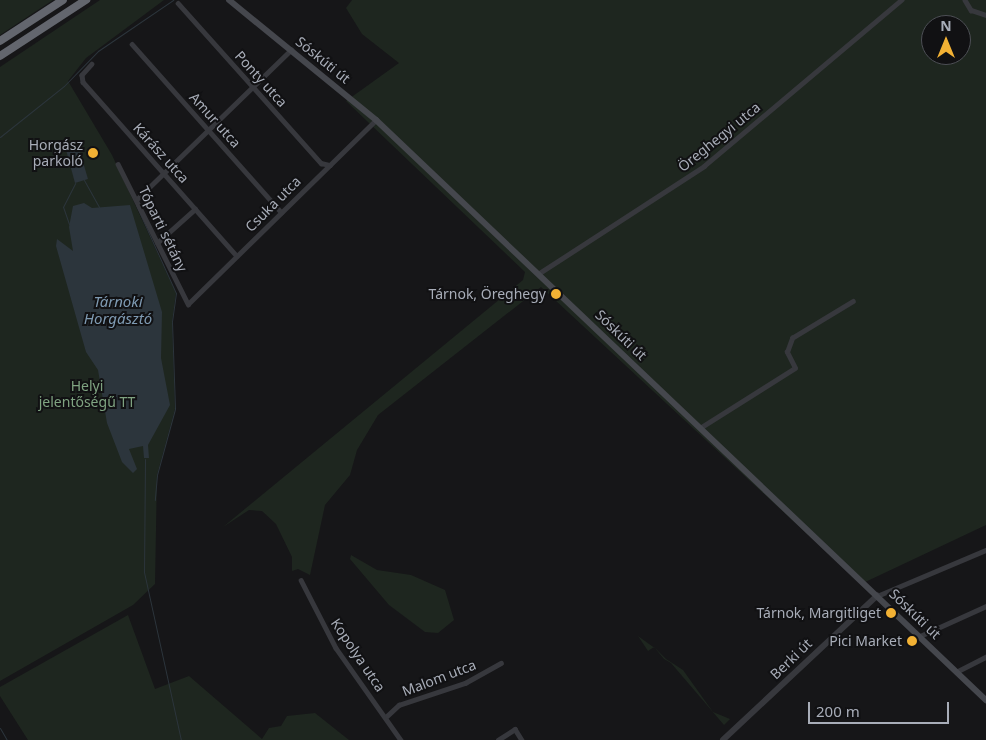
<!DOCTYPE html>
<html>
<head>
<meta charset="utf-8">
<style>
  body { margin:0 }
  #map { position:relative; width:986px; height:740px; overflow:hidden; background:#161618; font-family:"Noto Sans",sans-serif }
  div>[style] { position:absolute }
  .green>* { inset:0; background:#1e261f }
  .water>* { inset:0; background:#2c353c }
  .stream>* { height:1px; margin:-0.5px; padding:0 0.5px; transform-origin:0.5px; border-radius:0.5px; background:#2c353c }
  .minor>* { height:4.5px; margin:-2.25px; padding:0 2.25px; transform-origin:2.25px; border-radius:2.25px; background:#37383d }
  .tertiary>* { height:5.5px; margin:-2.75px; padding:0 2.75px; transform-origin:2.75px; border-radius:2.75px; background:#37383d }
  .secondary>* { height:6px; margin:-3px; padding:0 3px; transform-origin:3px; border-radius:3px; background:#45474d }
  .motorway>* { height:8px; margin:-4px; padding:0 4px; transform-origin:4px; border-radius:4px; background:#63666e }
  .dots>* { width:14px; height:14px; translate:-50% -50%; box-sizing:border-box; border:2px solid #111113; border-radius:50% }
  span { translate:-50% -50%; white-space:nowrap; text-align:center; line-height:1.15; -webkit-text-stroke:4px #111113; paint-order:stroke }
  .street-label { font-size:14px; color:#a8adb8 }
  .poi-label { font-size:14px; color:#a8adb8 }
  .right { translate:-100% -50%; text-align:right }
  .park-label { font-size:14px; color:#7fa381 }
  .water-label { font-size:15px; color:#7f9bb3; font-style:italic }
  .north { position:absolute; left:921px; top:15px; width:50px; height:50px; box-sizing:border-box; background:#111113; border:1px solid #4d4f55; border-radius:50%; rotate:0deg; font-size:14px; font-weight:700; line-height:20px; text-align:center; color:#a8adb8 }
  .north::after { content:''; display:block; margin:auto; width:18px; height:22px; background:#f2b134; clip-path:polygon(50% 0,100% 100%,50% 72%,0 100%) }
  .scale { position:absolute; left:808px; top:702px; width:141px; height:22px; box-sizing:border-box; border:2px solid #a8adb8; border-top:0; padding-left:6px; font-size:15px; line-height:18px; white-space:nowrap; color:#a8adb8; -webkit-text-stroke:4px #111113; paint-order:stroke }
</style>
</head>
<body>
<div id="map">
  <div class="green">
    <i style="clip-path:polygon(0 0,53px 0,0 35px)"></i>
    <i style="clip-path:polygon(100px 0,164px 0,86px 58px,68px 81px,112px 155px,176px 293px,172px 322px,175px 409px,157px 475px,155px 584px,133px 605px,0 681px,0 67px)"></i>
    <i style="clip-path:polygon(evenodd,352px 0,986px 0,986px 525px,861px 584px,541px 287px,378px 415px,357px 450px,350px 475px,325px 505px,310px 575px,298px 569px,292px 571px,292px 557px,276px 524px,262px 511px,249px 510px,223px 527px,523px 280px,525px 272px,346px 101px,399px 63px,362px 34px,346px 8px,352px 0,931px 25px,961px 25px,961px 55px,931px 55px,931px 25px)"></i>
    <i style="clip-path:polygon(351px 555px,377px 570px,411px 575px,445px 590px,454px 620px,438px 633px,425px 632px,389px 605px,350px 559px)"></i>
    <i style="clip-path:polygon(128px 615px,155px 689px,189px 676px,262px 739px,269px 728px,281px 726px,287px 716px,315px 713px,349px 740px,28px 740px,0 696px,0 687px)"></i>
    <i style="clip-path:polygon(638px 636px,656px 649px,666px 659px,683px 670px,713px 712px,730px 719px,724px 725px,671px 663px,664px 659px,654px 647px,648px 651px)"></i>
  </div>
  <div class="water">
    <i style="clip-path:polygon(77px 142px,88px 179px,75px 183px,65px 146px)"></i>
    <i style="clip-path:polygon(84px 203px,92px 208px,130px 205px,162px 312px,161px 358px,170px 405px,148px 445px,149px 458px,144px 458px,143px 446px,129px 449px,137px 469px,133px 473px,122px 462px,107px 423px,98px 370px,86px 352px,56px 246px,57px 239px,73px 251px,69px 227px,73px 206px)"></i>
  </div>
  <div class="stream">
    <i style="left:0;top:137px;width:82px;rotate:-38.6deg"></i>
    <i style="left:64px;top:86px;width:49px;rotate:-45.8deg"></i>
    <i style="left:98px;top:51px;width:91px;rotate:-34.2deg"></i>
    <i style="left:84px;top:180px;width:31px;rotate:61deg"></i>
    <i style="left:136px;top:205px;width:97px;rotate:65.6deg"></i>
    <i style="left:176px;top:293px;width:29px;rotate:98deg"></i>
    <i style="left:172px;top:322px;width:87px;rotate:88deg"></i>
    <i style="left:175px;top:409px;width:68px;rotate:105.3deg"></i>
    <i style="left:157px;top:475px;width:25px;rotate:95deg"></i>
    <i style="left:69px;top:224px;width:18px;rotate:-109deg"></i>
    <i style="left:63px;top:207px;width:27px;rotate:-63deg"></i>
    <i style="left:145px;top:459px;width:113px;rotate:90.5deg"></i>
    <i style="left:144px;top:572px;width:172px;rotate:77.6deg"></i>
    <i style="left:0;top:728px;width:14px;rotate:60deg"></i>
  </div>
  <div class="minor">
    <i style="left:965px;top:0;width:12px;rotate:59deg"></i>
    <i style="left:971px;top:10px;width:16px;rotate:18deg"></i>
    <i style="left:178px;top:3px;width:215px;rotate:48.2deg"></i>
    <i style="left:321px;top:163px;width:9px;rotate:13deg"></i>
    <i style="left:132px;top:44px;width:225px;rotate:48.4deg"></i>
    <i style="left:92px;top:64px;width:15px;rotate:132deg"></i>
    <i style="left:82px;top:75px;width:7px;rotate:82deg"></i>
    <i style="left:83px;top:82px;width:232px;rotate:48.5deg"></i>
    <i style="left:118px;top:164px;width:157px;rotate:63.4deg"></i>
    <i style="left:188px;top:304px;width:263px;rotate:-44.4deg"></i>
    <i style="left:136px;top:200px;width:216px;rotate:-44.1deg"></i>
    <i style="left:157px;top:243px;width:51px;rotate:-41.8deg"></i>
    <i style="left:538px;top:274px;width:198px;rotate:-33deg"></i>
    <i style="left:704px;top:166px;width:258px;rotate:-40.1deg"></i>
    <i style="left:700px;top:428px;width:112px;rotate:-32.3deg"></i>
    <i style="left:795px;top:368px;width:18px;rotate:-117deg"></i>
    <i style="left:787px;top:352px;width:15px;rotate:-70deg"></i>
    <i style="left:792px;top:338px;width:71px;rotate:-31.2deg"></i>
    <i style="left:301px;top:580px;width:76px;rotate:62.8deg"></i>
    <i style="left:336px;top:648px;width:113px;rotate:54.8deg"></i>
    <i style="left:877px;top:596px;width:118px;rotate:-22.9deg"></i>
    <i style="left:920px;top:636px;width:72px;rotate:-24.4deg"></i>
    <i style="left:956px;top:672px;width:34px;rotate:-27deg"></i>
    <i style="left:387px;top:716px;width:16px;rotate:-43deg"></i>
    <i style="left:399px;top:705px;width:70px;rotate:-18.4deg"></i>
    <i style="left:465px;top:683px;width:41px;rotate:-29.1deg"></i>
    <i style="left:498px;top:740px;width:20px;rotate:-33deg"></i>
    <i style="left:515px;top:729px;width:13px;rotate:58deg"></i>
  </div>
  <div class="tertiary">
    <i style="left:723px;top:740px;width:211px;rotate:-43.1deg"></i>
  </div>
  <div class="secondary">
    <i style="left:229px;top:0;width:190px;rotate:39.2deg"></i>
    <i style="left:376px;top:120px;width:842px;rotate:43.56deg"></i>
  </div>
  <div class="motorway">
    <i style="left:0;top:41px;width:75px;rotate:-33.1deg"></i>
    <i style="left:0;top:56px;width:103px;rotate:-33.1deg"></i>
  </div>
  <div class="dots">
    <i style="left:93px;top:153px;background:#f2b134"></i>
    <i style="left:556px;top:294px;background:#f2b134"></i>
    <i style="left:891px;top:613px;background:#f2b134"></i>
    <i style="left:912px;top:641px;background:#f2b134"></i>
  </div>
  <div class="street-label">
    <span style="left:323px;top:60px;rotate:39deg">Sóskúti út</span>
    <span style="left:261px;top:79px;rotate:48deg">Ponty utca</span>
    <span style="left:215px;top:120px;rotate:48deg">Amur utca</span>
    <span style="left:719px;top:137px;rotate:-39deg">Öreghegyi utca</span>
    <span style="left:161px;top:153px;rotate:48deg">Kárász utca</span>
    <span style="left:273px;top:204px;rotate:-45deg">Csuka utca</span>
    <span style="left:163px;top:229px;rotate:64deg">Tóparti sétány</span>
    <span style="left:621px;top:335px;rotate:44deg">Sóskúti út</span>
    <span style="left:915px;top:614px;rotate:44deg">Sóskúti út</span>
    <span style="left:358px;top:655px;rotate:56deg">Kopolya utca</span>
    <span style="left:791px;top:659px;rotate:-44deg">Berki út</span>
    <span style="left:439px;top:678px;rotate:-21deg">Malom utca</span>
  </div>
  <div class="poi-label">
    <span class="right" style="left:83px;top:153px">Horgász<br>parkoló</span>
    <span class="right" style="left:546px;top:294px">Tárnok, Öreghegy</span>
    <span class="right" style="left:881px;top:613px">Tárnok, Margitliget</span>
    <span class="right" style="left:902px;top:641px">Pici Market</span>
  </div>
  <div class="park-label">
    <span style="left:87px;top:394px">Helyi<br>jelentőségű TT</span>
  </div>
  <div class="water-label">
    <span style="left:118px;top:310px">Tárnoki<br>Horgásztó</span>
  </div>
  <div class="north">N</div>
  <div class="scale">200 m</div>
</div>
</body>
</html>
